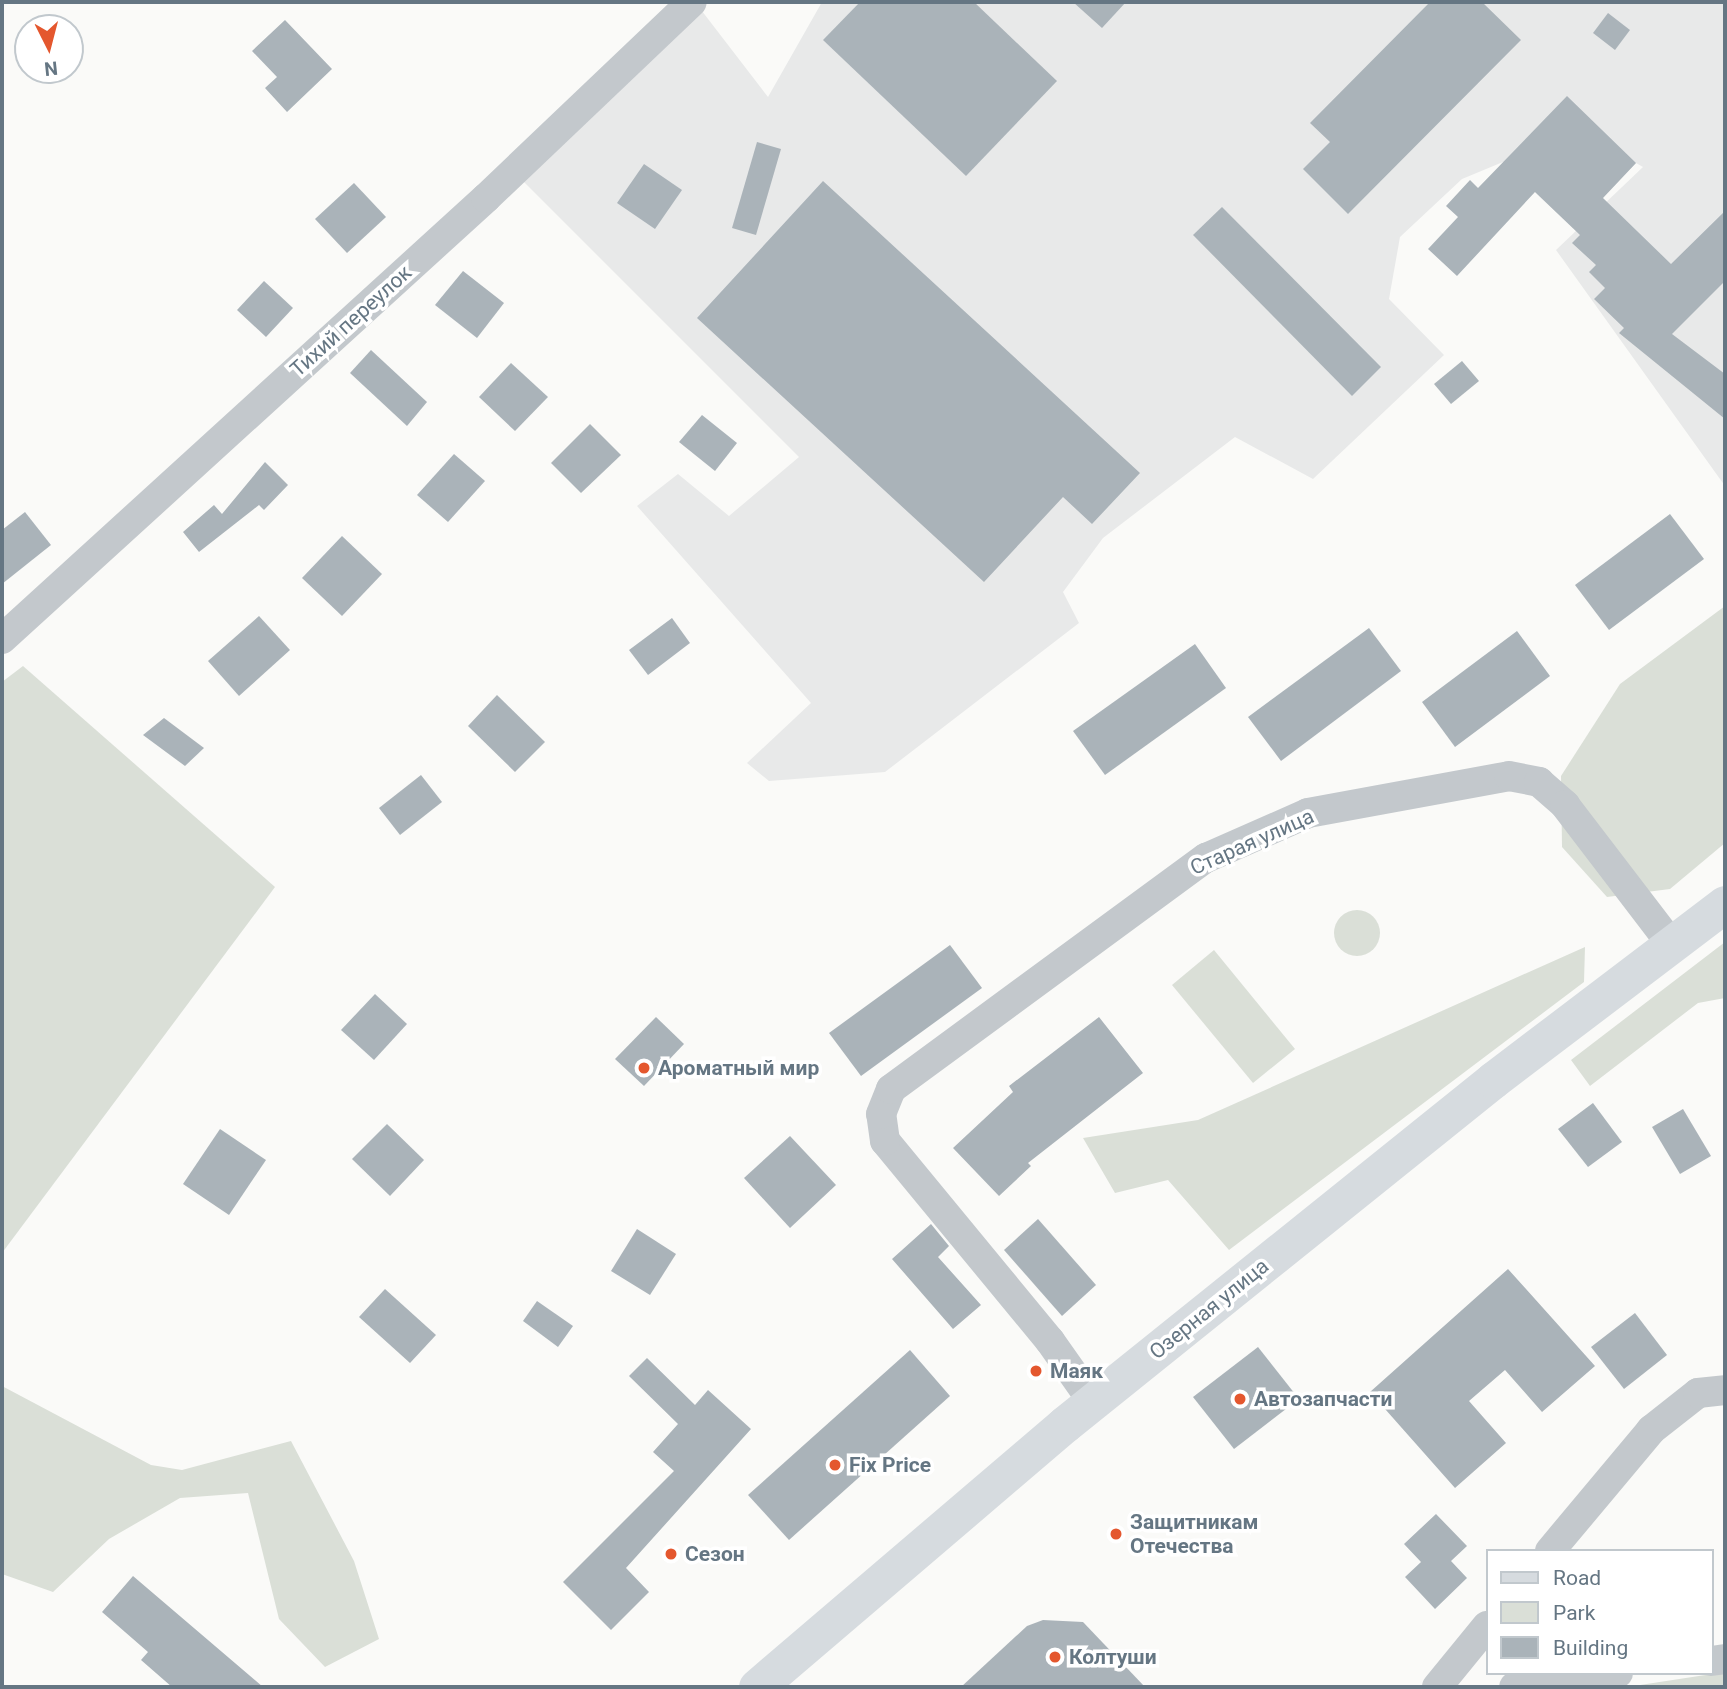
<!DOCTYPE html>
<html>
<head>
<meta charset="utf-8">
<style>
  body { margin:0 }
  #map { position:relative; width:1727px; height:1689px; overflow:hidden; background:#fafaf8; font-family:Roboto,sans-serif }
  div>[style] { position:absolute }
  .built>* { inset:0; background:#e8e9e9 }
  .green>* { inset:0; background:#dadfd7 }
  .round { border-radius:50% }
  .building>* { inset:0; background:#aab3b9 }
  .minor>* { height:30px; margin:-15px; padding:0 15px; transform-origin:15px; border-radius:15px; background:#c3c8cc }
  .major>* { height:37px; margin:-18.5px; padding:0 18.5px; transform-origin:18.5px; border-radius:18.5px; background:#d6dbdf }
  .dots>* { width:19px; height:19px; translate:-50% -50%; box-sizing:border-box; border:4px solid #fff; border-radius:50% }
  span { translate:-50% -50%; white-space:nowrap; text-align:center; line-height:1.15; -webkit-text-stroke:7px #fff; paint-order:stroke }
  .street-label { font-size:21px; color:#657683 }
  .poi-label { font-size:21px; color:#657683; font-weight:700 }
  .left { translate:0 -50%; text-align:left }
  .frame { position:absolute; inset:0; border:4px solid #657683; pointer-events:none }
  .legend { position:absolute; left:1486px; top:1549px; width:228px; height:126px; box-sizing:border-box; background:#fff; border:2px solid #c1c8cd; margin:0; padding:9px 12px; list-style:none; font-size:21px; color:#657683 }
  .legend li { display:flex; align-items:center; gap:14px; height:35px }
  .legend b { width:35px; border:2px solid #c1c8cd }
  .north { position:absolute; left:14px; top:14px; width:70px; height:70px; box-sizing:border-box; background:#fff; border:2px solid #c1c8cd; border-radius:50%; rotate:174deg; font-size:19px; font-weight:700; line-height:28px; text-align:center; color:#657683 }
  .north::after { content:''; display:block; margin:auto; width:24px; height:32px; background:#e4572e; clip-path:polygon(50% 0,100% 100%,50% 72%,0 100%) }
</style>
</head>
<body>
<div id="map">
  <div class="built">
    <i style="clip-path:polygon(695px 2px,768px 97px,822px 2px,1725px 2px,1725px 486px,1556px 250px,1643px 167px,1636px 163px,1573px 228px,1503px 162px,1462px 179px,1400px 237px,1389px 299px,1444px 355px,1313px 479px,1235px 437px,1103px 538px,1063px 592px,1079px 623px,885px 772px,769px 781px,747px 763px,811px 703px,637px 506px,678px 474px,729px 516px,799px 457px,520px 178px)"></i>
  </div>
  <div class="green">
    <i style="clip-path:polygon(1725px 606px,1725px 843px,1670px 889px,1607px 897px,1562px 847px,1561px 776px,1620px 684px)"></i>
    <i style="clip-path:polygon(23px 666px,275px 887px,2px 1253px,2px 682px)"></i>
    <i class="round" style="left:1334px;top:910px;width:46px;height:46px"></i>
    <i style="clip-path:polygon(1725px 942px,1725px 998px,1698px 1003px,1590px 1086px,1571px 1060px)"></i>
    <i style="clip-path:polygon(1585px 947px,1584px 982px,1229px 1250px,1168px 1180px,1115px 1193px,1083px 1138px,1198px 1120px)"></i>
    <i style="clip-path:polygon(1214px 950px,1295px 1049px,1253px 1083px,1172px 985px)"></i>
    <i style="clip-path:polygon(2px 1386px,151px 1465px,182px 1470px,291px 1441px,354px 1561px,379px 1639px,325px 1667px,279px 1619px,248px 1493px,180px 1498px,109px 1539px,53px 1592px,2px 1574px)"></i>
    <i style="clip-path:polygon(1725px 1672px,1725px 1687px,1627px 1687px)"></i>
  </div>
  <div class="building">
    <i style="clip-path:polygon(860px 2px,974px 2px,1057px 81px,966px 176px,823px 40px)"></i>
    <i style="clip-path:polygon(1073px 2px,1126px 2px,1102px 28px)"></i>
    <i style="clip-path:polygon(1430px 2px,1482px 2px,1521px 40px,1348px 214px,1303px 169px,1330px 142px,1310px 123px)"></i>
    <i style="clip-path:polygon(1608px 13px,1630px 30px,1615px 50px,1593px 33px)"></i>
    <i style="clip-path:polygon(285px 20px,332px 69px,287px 112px,265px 88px,277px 77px,252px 51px)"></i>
    <i style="clip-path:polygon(1567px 96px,1636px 163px,1603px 198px,1671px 264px,1725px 211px,1725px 281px,1672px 334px,1725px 374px,1725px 419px,1619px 333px,1624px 328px,1594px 299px,1605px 288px,1589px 272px,1596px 265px,1572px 243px,1580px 235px,1535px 192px,1457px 276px,1428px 249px,1458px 217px,1446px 206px,1470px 180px,1478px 188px)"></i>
    <i style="clip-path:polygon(757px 142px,781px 149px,756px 235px,732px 228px)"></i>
    <i style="clip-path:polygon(644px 164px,682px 190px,655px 229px,617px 203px)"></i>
    <i style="clip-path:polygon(823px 181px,1140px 473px,1092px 524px,1063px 497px,984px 582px,697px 318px)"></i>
    <i style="clip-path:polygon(354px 183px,386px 217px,347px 253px,315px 219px)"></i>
    <i style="clip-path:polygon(1222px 207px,1381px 367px,1352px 396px,1193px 235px)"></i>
    <i style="clip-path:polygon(463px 271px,504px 303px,477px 338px,435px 305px)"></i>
    <i style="clip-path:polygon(264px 281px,293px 308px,266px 337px,237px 310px)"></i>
    <i style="clip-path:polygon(371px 350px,427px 402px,407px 426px,350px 373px)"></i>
    <i style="clip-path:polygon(1462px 361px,1479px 381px,1451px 404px,1434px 384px)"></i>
    <i style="clip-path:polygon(511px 363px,548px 397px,515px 431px,479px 397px)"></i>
    <i style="clip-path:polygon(702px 415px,737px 443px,715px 471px,679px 442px)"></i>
    <i style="clip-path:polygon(590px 424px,621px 455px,581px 493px,551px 463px)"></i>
    <i style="clip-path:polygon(454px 454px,485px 481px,448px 522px,417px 495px)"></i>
    <i style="clip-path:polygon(265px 462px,288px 485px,264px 510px,259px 505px,199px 552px,183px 532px,214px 505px,222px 514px)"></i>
    <i style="clip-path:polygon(25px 512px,51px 545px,2px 584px,2px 530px)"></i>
    <i style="clip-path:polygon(1670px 514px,1704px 559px,1609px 630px,1575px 585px)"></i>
    <i style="clip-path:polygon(342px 536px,382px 574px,342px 616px,302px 578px)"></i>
    <i style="clip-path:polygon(259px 616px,290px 650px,239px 696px,208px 661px)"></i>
    <i style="clip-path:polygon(672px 618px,690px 643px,648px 675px,629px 650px)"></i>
    <i style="clip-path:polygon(1369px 628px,1401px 671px,1281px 761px,1248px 717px)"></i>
    <i style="clip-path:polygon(1517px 631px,1550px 676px,1455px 747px,1422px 702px)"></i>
    <i style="clip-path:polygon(1195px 644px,1226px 688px,1105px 775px,1073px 731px)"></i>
    <i style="clip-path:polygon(497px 695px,545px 742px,515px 772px,468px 726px)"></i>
    <i style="clip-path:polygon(164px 718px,204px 748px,185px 766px,143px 735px)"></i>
    <i style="clip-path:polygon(421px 775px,442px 802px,400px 835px,379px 808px)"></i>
    <i style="clip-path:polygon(950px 945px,982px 988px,861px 1076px,829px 1033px)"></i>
    <i style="clip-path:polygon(375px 994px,407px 1024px,374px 1060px,341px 1030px)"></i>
    <i style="clip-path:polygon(656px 1017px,684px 1044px,644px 1086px,615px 1059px)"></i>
    <i style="clip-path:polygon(1099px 1017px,1143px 1073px,1028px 1163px,1031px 1166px,999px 1196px,953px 1148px,1013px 1092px,1009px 1086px)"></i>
    <i style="clip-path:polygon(1593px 1103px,1622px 1142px,1588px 1167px,1558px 1129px)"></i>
    <i style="clip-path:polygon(1683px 1109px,1711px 1156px,1680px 1174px,1652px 1127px)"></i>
    <i style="clip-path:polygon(387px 1124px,424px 1160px,390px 1196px,352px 1159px)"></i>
    <i style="clip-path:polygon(220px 1129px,266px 1160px,229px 1215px,183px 1184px)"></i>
    <i style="clip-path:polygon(790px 1136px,836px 1185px,790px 1228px,744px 1178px)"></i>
    <i style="clip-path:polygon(1038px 1219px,1096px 1285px,1062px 1316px,1004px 1250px)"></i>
    <i style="clip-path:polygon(931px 1224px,949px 1246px,938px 1257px,981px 1305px,953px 1329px,892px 1259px)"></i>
    <i style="clip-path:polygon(637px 1229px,676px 1254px,650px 1295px,611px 1271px)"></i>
    <i style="clip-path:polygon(1508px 1269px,1595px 1366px,1542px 1412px,1505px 1370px,1469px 1401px,1506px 1443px,1455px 1488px,1370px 1392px)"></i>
    <i style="clip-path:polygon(385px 1289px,436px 1335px,410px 1363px,359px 1317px)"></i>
    <i style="clip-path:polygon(537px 1301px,573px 1326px,558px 1347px,523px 1321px)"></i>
    <i style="clip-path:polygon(1635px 1313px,1667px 1355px,1624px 1389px,1591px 1347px)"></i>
    <i style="clip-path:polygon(1258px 1347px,1299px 1399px,1234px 1449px,1193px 1397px)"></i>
    <i style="clip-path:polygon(910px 1350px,950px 1396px,789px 1540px,748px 1495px)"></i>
    <i style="clip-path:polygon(647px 1358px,695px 1405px,708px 1390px,751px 1429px,626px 1568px,649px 1592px,611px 1630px,563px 1582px,674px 1471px,653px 1452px,678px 1424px,629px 1376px)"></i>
    <i style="clip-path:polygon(1436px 1514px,1467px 1546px,1451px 1561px,1467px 1578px,1435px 1609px,1405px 1577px,1421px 1562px,1404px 1544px)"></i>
    <i style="clip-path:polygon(133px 1576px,263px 1687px,172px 1687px,141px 1660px,148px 1652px,102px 1612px)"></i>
    <i style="clip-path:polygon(1043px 1620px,1083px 1622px,1145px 1687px,961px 1687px,1027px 1626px)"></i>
  </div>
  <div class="minor">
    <i style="left:2px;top:639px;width:655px;rotate:-42.34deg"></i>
    <i style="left:486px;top:198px;width:284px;rotate:-43.6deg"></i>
    <i style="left:1093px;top:1402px;width:75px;rotate:-125.2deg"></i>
    <i style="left:1050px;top:1341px;width:259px;rotate:-129.5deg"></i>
    <i style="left:885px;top:1141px;width:27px;rotate:-98deg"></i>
    <i style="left:881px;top:1114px;width:27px;rotate:-68deg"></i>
    <i style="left:891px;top:1089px;width:391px;rotate:-36.3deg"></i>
    <i style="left:1206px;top:858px;width:111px;rotate:-23.8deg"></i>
    <i style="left:1308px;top:813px;width:204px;rotate:-10.4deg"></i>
    <i style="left:1509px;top:776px;width:31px;rotate:11deg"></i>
    <i style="left:1539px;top:782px;width:35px;rotate:41deg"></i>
    <i style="left:1565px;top:805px;width:176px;rotate:52.6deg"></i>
    <i style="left:1550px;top:1551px;width:158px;rotate:-50.1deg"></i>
    <i style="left:1651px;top:1430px;width:60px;rotate:-38.2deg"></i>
    <i style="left:1698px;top:1393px;width:27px;rotate:-6deg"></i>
    <i style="left:1711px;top:1661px;width:14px;rotate:-8deg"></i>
    <i style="left:1437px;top:1687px;width:79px;rotate:-50.7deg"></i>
    <i style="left:1514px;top:1687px;width:105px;rotate:-7.7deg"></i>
  </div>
  <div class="major">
    <i style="left:757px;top:1687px;width:405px;rotate:-40.5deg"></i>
    <i style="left:1065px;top:1424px;width:549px;rotate:-38.79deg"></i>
    <i style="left:1493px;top:1080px;width:291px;rotate:-37.2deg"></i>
  </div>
  <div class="dots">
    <i style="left:644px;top:1068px;background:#e4572e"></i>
    <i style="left:1036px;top:1371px;background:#e4572e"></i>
    <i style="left:1240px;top:1399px;background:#e4572e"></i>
    <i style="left:835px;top:1465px;background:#e4572e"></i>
    <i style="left:1116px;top:1534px;background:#e4572e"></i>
    <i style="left:671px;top:1554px;background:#e4572e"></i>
    <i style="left:1055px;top:1657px;background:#e4572e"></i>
  </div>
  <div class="street-label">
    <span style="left:351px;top:321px;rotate:-42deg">Тихий переулок</span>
    <span style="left:1252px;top:842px;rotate:-24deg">Старая улица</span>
    <span style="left:1209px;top:1309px;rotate:-39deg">Озерная улица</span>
  </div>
  <div class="poi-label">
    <span class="left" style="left:658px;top:1068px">Ароматный мир</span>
    <span class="left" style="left:1050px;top:1371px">Маяк</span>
    <span class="left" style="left:1254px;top:1399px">Автозапчасти</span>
    <span class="left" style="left:849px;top:1465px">Fix Price</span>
    <span class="left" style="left:1130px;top:1534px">Защитникам<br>Отечества</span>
    <span class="left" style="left:685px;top:1554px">Сезон</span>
    <span class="left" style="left:1069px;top:1657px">Колтуши</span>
  </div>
  <div class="frame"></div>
  <ul class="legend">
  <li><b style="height:9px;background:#d6dbdf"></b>Road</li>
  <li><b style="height:19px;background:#dadfd7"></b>Park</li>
  <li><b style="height:19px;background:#aab3b9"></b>Building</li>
  </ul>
  <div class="north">N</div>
</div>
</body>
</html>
